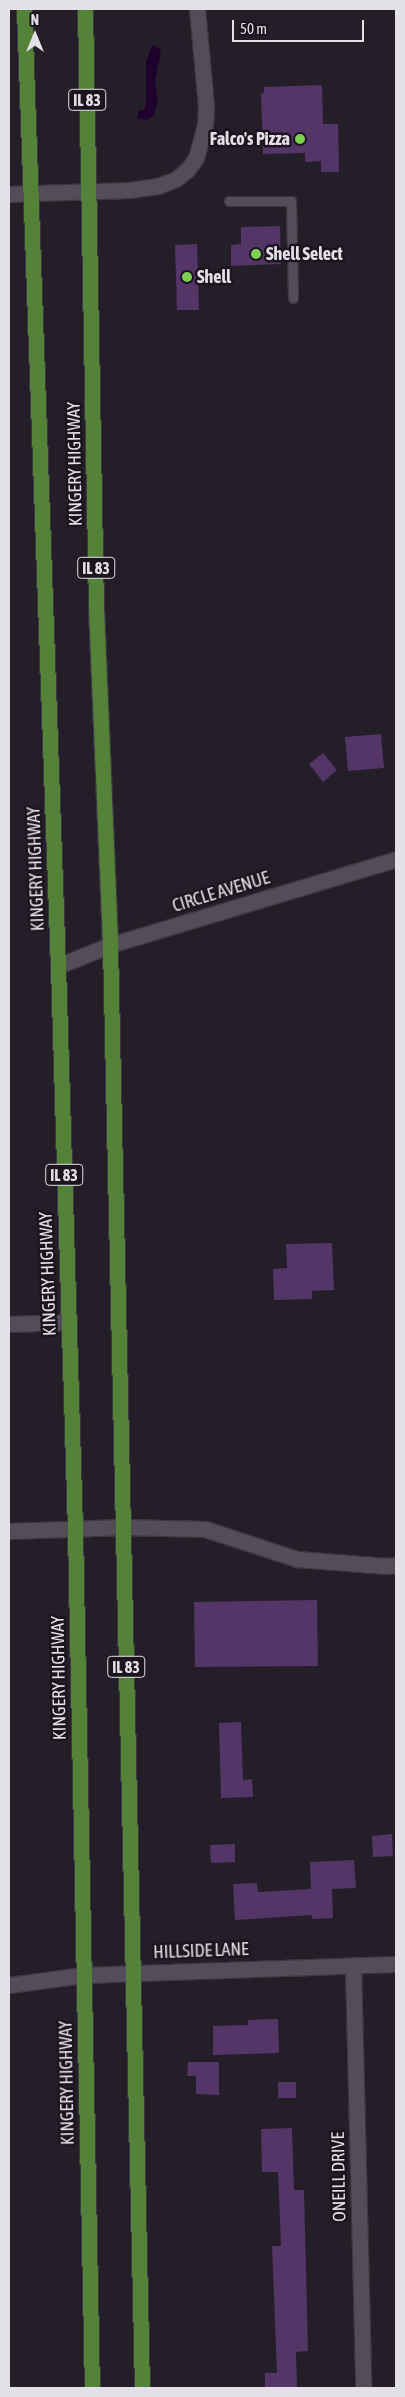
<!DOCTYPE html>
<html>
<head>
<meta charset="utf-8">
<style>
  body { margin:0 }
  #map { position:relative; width:405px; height:2397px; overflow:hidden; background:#241e28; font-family:"Asap Condensed",sans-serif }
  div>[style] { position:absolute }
  .water>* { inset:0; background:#1f012e }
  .building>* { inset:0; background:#533567 }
  .roads { filter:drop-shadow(1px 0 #3c3840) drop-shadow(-1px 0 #3c3840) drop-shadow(0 1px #3c3840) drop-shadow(0 -1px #3c3840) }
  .lane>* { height:9px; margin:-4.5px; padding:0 4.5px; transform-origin:4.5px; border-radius:4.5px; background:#544d59 }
  .street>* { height:15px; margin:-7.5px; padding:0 7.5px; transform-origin:7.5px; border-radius:7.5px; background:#544d59 }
  .primary>* { height:15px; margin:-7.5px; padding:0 7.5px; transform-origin:7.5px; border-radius:7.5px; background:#558239 }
  .dots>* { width:14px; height:14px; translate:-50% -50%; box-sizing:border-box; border:2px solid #1b151f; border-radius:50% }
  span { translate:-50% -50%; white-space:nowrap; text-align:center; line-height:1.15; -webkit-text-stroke:5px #1b151f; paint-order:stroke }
  .shield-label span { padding:1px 4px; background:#1b151f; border:1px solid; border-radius:4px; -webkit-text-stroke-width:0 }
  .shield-label { font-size:16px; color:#e4e0e8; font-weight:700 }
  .poi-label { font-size:18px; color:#e4e0e8; font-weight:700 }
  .right { translate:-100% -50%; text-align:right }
  .left { translate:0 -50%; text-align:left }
  .street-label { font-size:18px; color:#e4e0e8 }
  .frame { position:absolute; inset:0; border:10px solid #e4e0e8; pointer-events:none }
  .north { position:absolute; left:10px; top:10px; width:50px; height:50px; -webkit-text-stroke:4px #1b151f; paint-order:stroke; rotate:0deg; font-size:14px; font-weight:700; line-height:20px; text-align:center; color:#e4e0e8 }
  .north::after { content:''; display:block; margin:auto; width:18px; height:22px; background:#e4e0e8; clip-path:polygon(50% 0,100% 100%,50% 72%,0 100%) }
  .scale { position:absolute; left:232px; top:20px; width:132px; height:22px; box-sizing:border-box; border:2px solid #e4e0e8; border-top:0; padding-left:6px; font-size:15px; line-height:18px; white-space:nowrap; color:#e4e0e8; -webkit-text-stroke:4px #1b151f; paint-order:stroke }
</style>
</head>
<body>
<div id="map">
  <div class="water">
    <i style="clip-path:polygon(152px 45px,161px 50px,155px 82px,158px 99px,154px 115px,147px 120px,137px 118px,139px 110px,144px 110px,146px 105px,146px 63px)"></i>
  </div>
  <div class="building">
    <i style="clip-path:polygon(322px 85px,323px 124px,338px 124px,339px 172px,321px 172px,321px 161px,305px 162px,305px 153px,263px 154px,261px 94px,264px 93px,264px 87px)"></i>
    <i style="clip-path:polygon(280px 226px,281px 264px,231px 266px,231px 245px,241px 244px,241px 227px)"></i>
    <i style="clip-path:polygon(197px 244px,199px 310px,177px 310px,175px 245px)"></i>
    <i style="clip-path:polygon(381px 734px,384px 768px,348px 771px,345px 737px)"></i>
    <i style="clip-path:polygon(323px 753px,337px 770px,323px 782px,309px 764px)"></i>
    <i style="clip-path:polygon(332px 1243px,334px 1290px,312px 1291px,312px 1299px,274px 1300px,273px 1269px,287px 1268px,286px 1244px)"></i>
    <i style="clip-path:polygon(317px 1600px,318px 1666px,195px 1667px,194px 1602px)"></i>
    <i style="clip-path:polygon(241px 1722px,243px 1780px,252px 1779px,253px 1797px,221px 1798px,219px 1723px)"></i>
    <i style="clip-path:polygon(392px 1834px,393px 1856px,373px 1857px,372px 1836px)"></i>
    <i style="clip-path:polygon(235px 1844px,235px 1862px,211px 1863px,210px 1845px)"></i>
    <i style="clip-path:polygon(354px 1860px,356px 1888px,332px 1889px,333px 1918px,312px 1919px,312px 1915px,235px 1920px,233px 1884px,257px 1883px,258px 1892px,311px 1889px,310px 1862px)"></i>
    <i style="clip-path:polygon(278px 2019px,279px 2053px,213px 2055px,213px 2026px,248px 2025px,248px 2020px)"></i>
    <i style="clip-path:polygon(188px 2062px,219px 2062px,219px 2095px,196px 2094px,196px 2076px,187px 2076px)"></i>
    <i style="clip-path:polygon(278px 2082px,296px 2082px,296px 2098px,278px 2098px)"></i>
    <i style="clip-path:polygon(292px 2128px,294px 2190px,304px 2190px,308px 2351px,296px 2352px,297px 2388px,265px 2388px,265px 2373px,277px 2373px,272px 2246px,281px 2246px,278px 2172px,262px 2172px,261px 2129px)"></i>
  </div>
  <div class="roads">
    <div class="lane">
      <i style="left:229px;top:201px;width:62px"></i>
      <i style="left:291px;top:201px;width:97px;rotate:88.8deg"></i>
    </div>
    <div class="street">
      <i style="left:9px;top:194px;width:120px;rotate:-1.9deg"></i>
      <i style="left:129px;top:190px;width:29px;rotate:-8deg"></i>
      <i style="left:158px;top:186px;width:19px;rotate:-21deg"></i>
      <i style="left:176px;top:179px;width:14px;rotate:-39deg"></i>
      <i style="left:187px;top:170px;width:15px;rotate:-53deg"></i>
      <i style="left:196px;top:158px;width:34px;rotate:-75deg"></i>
      <i style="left:205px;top:125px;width:19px;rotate:-87deg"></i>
      <i style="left:206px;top:106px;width:97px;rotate:-95.3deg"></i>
      <i style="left:58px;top:966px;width:56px;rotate:-22deg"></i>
      <i style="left:110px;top:945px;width:299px;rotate:-16.7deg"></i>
      <i style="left:9px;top:1324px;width:59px;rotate:-1.9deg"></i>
      <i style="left:9px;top:1531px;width:115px;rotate:-2deg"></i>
      <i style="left:124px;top:1527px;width:81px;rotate:1.4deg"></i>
      <i style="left:205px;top:1529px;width:97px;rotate:18.1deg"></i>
      <i style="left:297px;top:1559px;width:90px;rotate:4.4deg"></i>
      <i style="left:387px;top:1566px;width:9px;rotate:-6deg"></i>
      <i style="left:353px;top:1965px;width:423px;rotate:88.6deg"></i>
      <i style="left:9px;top:1985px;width:75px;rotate:-7.7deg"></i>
      <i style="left:83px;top:1975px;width:313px;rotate:-2deg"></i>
    </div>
    <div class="primary">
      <i style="left:24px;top:9px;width:958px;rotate:87.97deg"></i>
      <i style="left:58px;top:966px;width:563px;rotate:88.27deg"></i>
      <i style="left:75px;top:1529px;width:859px;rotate:88.87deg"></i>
      <i style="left:85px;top:9px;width:599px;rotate:88.95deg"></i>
      <i style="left:96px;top:608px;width:337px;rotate:87.6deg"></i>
      <i style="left:110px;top:945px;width:1443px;rotate:88.73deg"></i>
    </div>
  </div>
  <div class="dots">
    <i style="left:300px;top:139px;background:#7ed053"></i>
    <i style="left:256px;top:254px;background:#7ed053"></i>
    <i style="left:187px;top:277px;background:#7ed053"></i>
  </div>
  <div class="shield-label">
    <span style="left:87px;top:100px">IL 83</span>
    <span style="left:96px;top:568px">IL 83</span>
    <span style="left:64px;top:1175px">IL 83</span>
    <span style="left:126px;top:1667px">IL 83</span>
  </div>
  <div class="poi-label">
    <span class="right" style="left:290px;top:139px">Falco's Pizza</span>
    <span class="left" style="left:266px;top:254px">Shell Select</span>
    <span class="left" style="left:197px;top:277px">Shell</span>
  </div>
  <div class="street-label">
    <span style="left:75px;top:464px;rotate:-91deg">KINGERY HIGHWAY</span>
    <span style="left:36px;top:869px;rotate:-92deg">KINGERY HIGHWAY</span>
    <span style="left:221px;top:892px;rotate:-17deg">CIRCLE AVENUE</span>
    <span style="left:48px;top:1274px;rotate:-92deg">KINGERY HIGHWAY</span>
    <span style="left:59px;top:1678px;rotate:-91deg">KINGERY HIGHWAY</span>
    <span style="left:201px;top:1951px;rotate:-2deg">HILLSIDE LANE</span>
    <span style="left:67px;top:2083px;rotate:-91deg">KINGERY HIGHWAY</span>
    <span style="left:339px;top:2177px;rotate:-91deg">ONEILL DRIVE</span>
  </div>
  <div class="frame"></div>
  <div class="north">N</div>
  <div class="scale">50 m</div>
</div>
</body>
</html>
